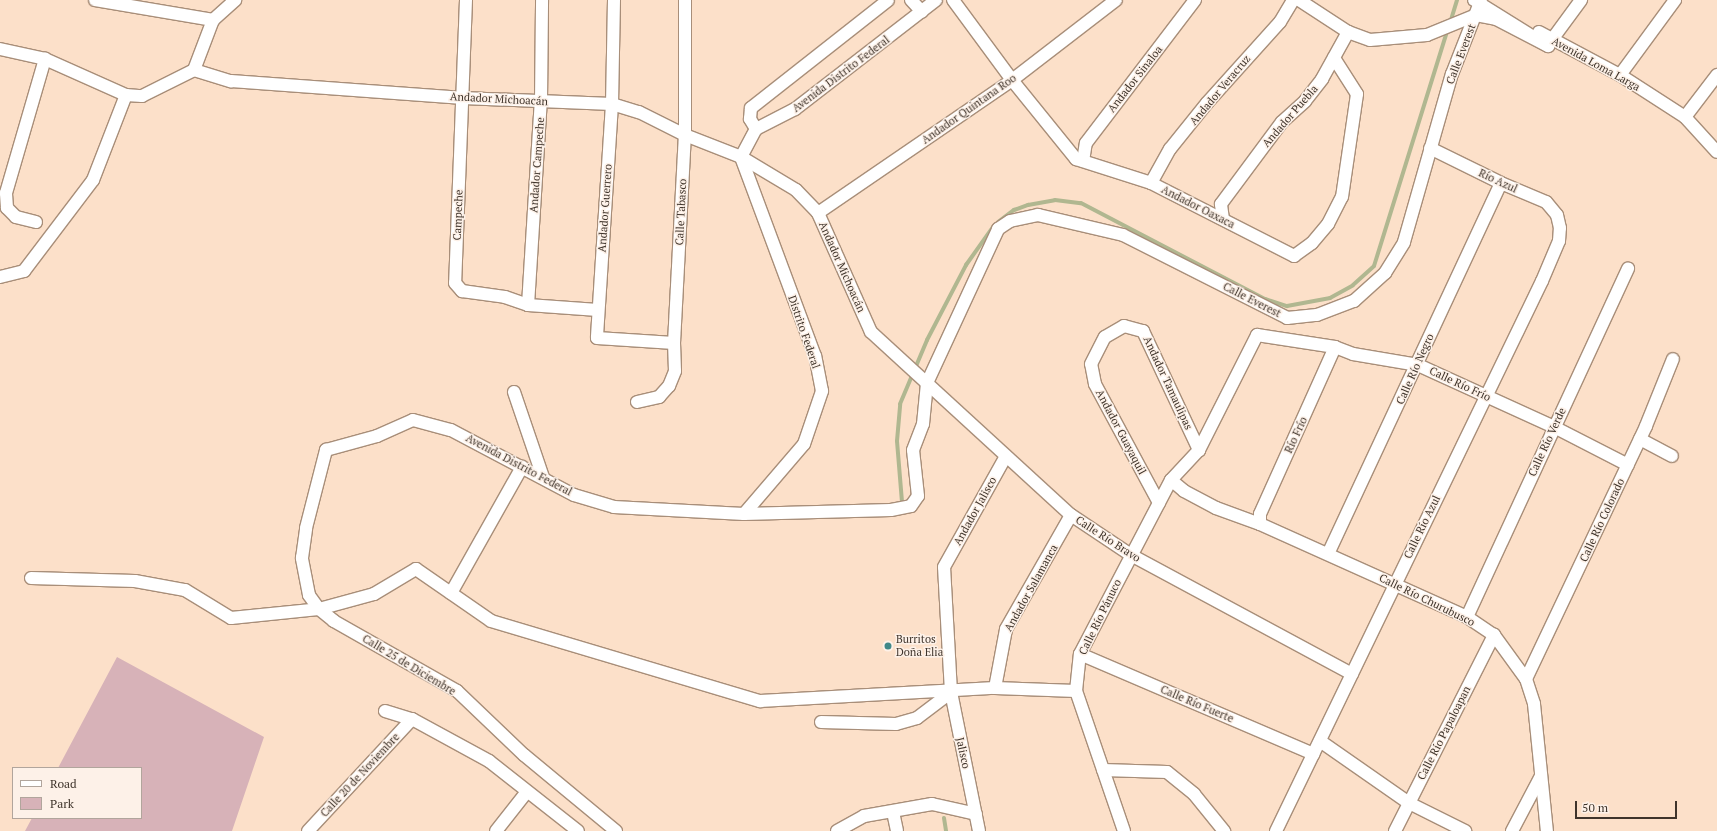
<!DOCTYPE html>
<html>
<head>
<meta charset="utf-8">
<style>
  body { margin:0 }
  #map { position:relative; width:1717px; height:831px; overflow:hidden; background:#fce0c9; font-family:"PT Serif",serif }
  div>[style] { position:absolute }
  .green>* { inset:0; background:#d7b2b8 }
  .stream>* { height:4px; margin:-2px; padding:0 2px; transform-origin:2px; border-radius:2px; background:#b0b790 }
  .roads { filter:drop-shadow(1px 0 #a88e79) drop-shadow(-1px 0 #a88e79) drop-shadow(0 1px #a88e79) drop-shadow(0 -1px #a88e79) }
  .minor>* { height:12px; margin:-6px; padding:0 6px; transform-origin:6px; border-radius:6px; background:#fff }
  .dots>* { width:11px; height:11px; translate:-50% -50%; box-sizing:border-box; border:2px solid #fdf1e8; border-radius:50% }
  span { translate:-50% -50%; white-space:nowrap; text-align:center; line-height:1.15; -webkit-text-stroke:3px #fdf1e8; paint-order:stroke }
  .street-label { font-size:11px; color:#3f342b }
  .poi-label { font-size:11px; color:#3f342b }
  .left { translate:0 -50%; text-align:left }
  .legend { position:absolute; left:12px; top:767px; width:130px; height:52px; box-sizing:border-box; background:#fdf1e8; border:1px solid #b1a59c; margin:0; padding:5px 7px; list-style:none; font-size:12px; color:#3f342b }
  .legend li { display:flex; align-items:center; gap:8px; height:20px }
  .legend b { width:20px; border:1px solid #b1a59c }
  .scale { position:absolute; left:1575px; top:801px; width:102px; height:18px; box-sizing:border-box; border:2px solid #3f342b; border-top:0; padding-left:5px; font-size:12px; line-height:14px; white-space:nowrap; color:#3f342b; -webkit-text-stroke:3px #fdf1e8; paint-order:stroke }
</style>
</head>
<body>
<div id="map">
  <div class="green">
    <i style="clip-path:polygon(117px 657px,264px 737px,232px 831px,25px 831px,32px 818px,141px 818px,141px 768px,58px 768px)"></i>
  </div>
  <div class="stream">
    <i style="left:1450px;top:23px;width:24px;rotate:-73deg"></i>
    <i style="left:998px;top:222px;width:20px;rotate:-37deg"></i>
    <i style="left:1014px;top:210px;width:15px;rotate:-20deg"></i>
    <i style="left:1028px;top:205px;width:27px;rotate:-10deg"></i>
    <i style="left:1055px;top:200px;width:26px;rotate:7deg"></i>
    <i style="left:1081px;top:203px;width:208px;rotate:27.6deg"></i>
    <i style="left:1265px;top:299px;width:23px;rotate:18deg"></i>
    <i style="left:1287px;top:306px;width:44px;rotate:-10.5deg"></i>
    <i style="left:1330px;top:298px;width:26px;rotate:-29deg"></i>
    <i style="left:1353px;top:285px;width:28px;rotate:-42deg"></i>
    <i style="left:1374px;top:266px;width:248px;rotate:-72.7deg"></i>
    <i style="left:902px;top:502px;width:61px;rotate:-94.7deg"></i>
    <i style="left:897px;top:441px;width:37px;rotate:-85deg"></i>
    <i style="left:900px;top:404px;width:69px;rotate:-67.1deg"></i>
    <i style="left:927px;top:340px;width:85px;rotate:-62.5deg"></i>
    <i style="left:966px;top:265px;width:47px;rotate:-54.6deg"></i>
    <i style="left:944px;top:818px;width:13px;rotate:81deg"></i>
  </div>
  <div class="roads">
    <div class="minor">
      <i style="left:95px;top:0;width:120px;rotate:9.6deg"></i>
      <i style="left:466px;top:0;width:283px;rotate:92.2deg"></i>
      <i style="left:455px;top:283px;width:11px;rotate:49deg"></i>
      <i style="left:462px;top:291px;width:43px;rotate:7.9deg"></i>
      <i style="left:505px;top:297px;width:24px;rotate:19deg"></i>
      <i style="left:528px;top:305px;width:70px;rotate:4.1deg"></i>
      <i style="left:614px;top:0;width:104px;rotate:91.1deg"></i>
      <i style="left:612px;top:104px;width:234px;rotate:93.7deg"></i>
      <i style="left:597px;top:338px;width:77px;rotate:3.7deg"></i>
      <i style="left:911px;top:0;width:16px;rotate:47deg"></i>
      <i style="left:953px;top:0;width:99px;rotate:53.6deg"></i>
      <i style="left:1012px;top:80px;width:102px;rotate:51deg"></i>
      <i style="left:1076px;top:159px;width:79px;rotate:17.7deg"></i>
      <i style="left:1151px;top:183px;width:161px;rotate:27deg"></i>
      <i style="left:1294px;top:256px;width:22px;rotate:-36deg"></i>
      <i style="left:1312px;top:243px;width:25px;rotate:-50deg"></i>
      <i style="left:1328px;top:224px;width:30px;rotate:-63deg"></i>
      <i style="left:1342px;top:197px;width:104px;rotate:-81.7deg"></i>
      <i style="left:1357px;top:94px;width:43px;rotate:-122.6deg"></i>
      <i style="left:1299px;top:0;width:59px;rotate:33.1deg"></i>
      <i style="left:1348px;top:32px;width:23px;rotate:20deg"></i>
      <i style="left:1370px;top:40px;width:57px;rotate:-5deg"></i>
      <i style="left:1427px;top:35px;width:53px;rotate:-22.2deg"></i>
      <i style="left:1476px;top:15px;width:20px;rotate:11deg"></i>
      <i style="left:1496px;top:19px;width:59px;rotate:27.4deg"></i>
      <i style="left:1548px;top:46px;width:87px;rotate:-148.1deg"></i>
      <i style="left:1539px;top:32px;width:92px;rotate:28deg"></i>
      <i style="left:1620px;top:75px;width:77px;rotate:32.9deg"></i>
      <i style="left:1685px;top:117px;width:47px;rotate:47.6deg"></i>
      <i style="left:1548px;top:45px;width:56px;rotate:-53.7deg"></i>
      <i style="left:0;top:49px;width:46px;rotate:12.5deg"></i>
      <i style="left:45px;top:59px;width:89px;rotate:24deg"></i>
      <i style="left:126px;top:95px;width:16px;rotate:4deg"></i>
      <i style="left:142px;top:96px;width:58px;rotate:-26.6deg"></i>
      <i style="left:194px;top:70px;width:39px;rotate:17deg"></i>
      <i style="left:231px;top:81px;width:233px;rotate:4.2deg"></i>
      <i style="left:463px;top:98px;width:149px;rotate:2.3deg"></i>
      <i style="left:612px;top:104px;width:28px;rotate:17deg"></i>
      <i style="left:639px;top:112px;width:51px;rotate:26.6deg"></i>
      <i style="left:685px;top:135px;width:60px;rotate:21.4deg"></i>
      <i style="left:741px;top:157px;width:64px;rotate:31deg"></i>
      <i style="left:796px;top:190px;width:32px;rotate:46deg"></i>
      <i style="left:818px;top:213px;width:130px;rotate:66deg"></i>
      <i style="left:871px;top:332px;width:271px;rotate:42.5deg"></i>
      <i style="left:1071px;top:515px;width:72px;rotate:33.7deg"></i>
      <i style="left:1131px;top:555px;width:251px;rotate:28.3deg"></i>
      <i style="left:194px;top:70px;width:53px;rotate:-69.2deg"></i>
      <i style="left:213px;top:20px;width:30px;rotate:-42deg"></i>
      <i style="left:1620px;top:75px;width:93px;rotate:-53.7deg"></i>
      <i style="left:1685px;top:117px;width:53px;rotate:-52.7deg"></i>
      <i style="left:756px;top:129px;width:12px;rotate:-121deg"></i>
      <i style="left:750px;top:119px;width:11px;rotate:-85deg"></i>
      <i style="left:751px;top:108px;width:174px;rotate:-38.2deg"></i>
      <i style="left:1083px;top:161px;width:18px;rotate:-81deg"></i>
      <i style="left:1086px;top:143px;width:180px;rotate:-52.7deg"></i>
      <i style="left:1151px;top:183px;width:39px;rotate:-61deg"></i>
      <i style="left:1170px;top:149px;width:59px;rotate:-51.2deg"></i>
      <i style="left:1207px;top:103px;width:109px;rotate:-48deg"></i>
      <i style="left:1280px;top:22px;width:26px;rotate:-59deg"></i>
      <i style="left:818px;top:213px;width:235px;rotate:-34.4deg"></i>
      <i style="left:1012px;top:80px;width:131px;rotate:-37.6deg"></i>
      <i style="left:1223px;top:219px;width:15px;rotate:-98deg"></i>
      <i style="left:1221px;top:204px;width:102px;rotate:-53.4deg"></i>
      <i style="left:1282px;top:122px;width:31px;rotate:-42deg"></i>
      <i style="left:1305px;top:101px;width:28px;rotate:-52deg"></i>
      <i style="left:1322px;top:79px;width:54px;rotate:-61deg"></i>
      <i style="left:36px;top:222px;width:21px;rotate:-166deg"></i>
      <i style="left:16px;top:217px;width:13px;rotate:-135deg"></i>
      <i style="left:7px;top:208px;width:15px;rotate:-94deg"></i>
      <i style="left:6px;top:193px;width:140px;rotate:-73.8deg"></i>
      <i style="left:0;top:277px;width:25px;rotate:-14deg"></i>
      <i style="left:24px;top:271px;width:114px;rotate:-52.8deg"></i>
      <i style="left:93px;top:180px;width:91px;rotate:-68.8deg"></i>
      <i style="left:528px;top:305px;width:204px;rotate:-86.4deg"></i>
      <i style="left:541px;top:101px;width:101px;rotate:-89.4deg"></i>
      <i style="left:514px;top:392px;width:90px;rotate:71.2deg"></i>
      <i style="left:637px;top:402px;width:23px;rotate:-13deg"></i>
      <i style="left:659px;top:397px;width:15px;rotate:-48deg"></i>
      <i style="left:669px;top:386px;width:16px;rotate:-68deg"></i>
      <i style="left:675px;top:371px;width:28px;rotate:-92deg"></i>
      <i style="left:674px;top:343px;width:208px;rotate:-87deg"></i>
      <i style="left:685px;top:135px;width:135px;rotate:-90deg"></i>
      <i style="left:1640px;top:439px;width:36px;rotate:28deg"></i>
      <i style="left:1171px;top:480px;width:17px;rotate:40deg"></i>
      <i style="left:1184px;top:491px;width:36px;rotate:28deg"></i>
      <i style="left:1216px;top:508px;width:47px;rotate:20deg"></i>
      <i style="left:1260px;top:524px;width:227px;rotate:24.2deg"></i>
      <i style="left:1467px;top:617px;width:32px;rotate:34deg"></i>
      <i style="left:1494px;top:635px;width:54px;rotate:54deg"></i>
      <i style="left:1526px;top:679px;width:26px;rotate:72deg"></i>
      <i style="left:1534px;top:704px;width:128px;rotate:84.2deg"></i>
      <i style="left:1159px;top:503px;width:135px;rotate:-118.3deg"></i>
      <i style="left:1095px;top:384px;width:20px;rotate:-101deg"></i>
      <i style="left:1091px;top:364px;width:30px;rotate:-63deg"></i>
      <i style="left:1105px;top:337px;width:22px;rotate:-30deg"></i>
      <i style="left:1124px;top:326px;width:20px;rotate:15deg"></i>
      <i style="left:1143px;top:331px;width:132px;rotate:64.8deg"></i>
      <i style="left:744px;top:514px;width:92px;rotate:-49.4deg"></i>
      <i style="left:804px;top:444px;width:56px;rotate:-71.2deg"></i>
      <i style="left:822px;top:391px;width:36px;rotate:-101deg"></i>
      <i style="left:815px;top:356px;width:212px;rotate:-110.4deg"></i>
      <i style="left:741px;top:157px;width:32px;rotate:-62deg"></i>
      <i style="left:756px;top:129px;width:44px;rotate:-27.1deg"></i>
      <i style="left:795px;top:109px;width:178px;rotate:-37.7deg"></i>
      <i style="left:1260px;top:524px;width:10px;rotate:-90deg"></i>
      <i style="left:1260px;top:514px;width:183px;rotate:-65.8deg"></i>
      <i style="left:1328px;top:554px;width:409px;rotate:-65deg"></i>
      <i style="left:31px;top:578px;width:104px;rotate:1.7deg"></i>
      <i style="left:135px;top:581px;width:51px;rotate:10.2deg"></i>
      <i style="left:185px;top:590px;width:54px;rotate:31.3deg"></i>
      <i style="left:231px;top:618px;width:88px;rotate:-5.8deg"></i>
      <i style="left:319px;top:609px;width:57px;rotate:-15.3deg"></i>
      <i style="left:374px;top:594px;width:49px;rotate:-30.8deg"></i>
      <i style="left:416px;top:569px;width:91px;rotate:34.7deg"></i>
      <i style="left:491px;top:621px;width:281px;rotate:16.6deg"></i>
      <i style="left:760px;top:701px;width:235px;rotate:-3.2deg"></i>
      <i style="left:995px;top:688px;width:81px;rotate:2.1deg"></i>
      <i style="left:451px;top:593px;width:145px;rotate:-60.6deg"></i>
      <i style="left:1467px;top:617px;width:384px;rotate:-65.2deg"></i>
      <i style="left:1080px;top:654px;width:254px;rotate:23.2deg"></i>
      <i style="left:1526px;top:679px;width:280px;rotate:-64.6deg"></i>
      <i style="left:1646px;top:426px;width:72px;rotate:-68.1deg"></i>
      <i style="left:995px;top:688px;width:60px;rotate:-79.4deg"></i>
      <i style="left:1006px;top:629px;width:131px;rotate:-60.3deg"></i>
      <i style="left:385px;top:711px;width:28px;rotate:17deg"></i>
      <i style="left:412px;top:719px;width:88px;rotate:28.6deg"></i>
      <i style="left:489px;top:761px;width:113px;rotate:38.2deg"></i>
      <i style="left:821px;top:722px;width:75px;rotate:1.5deg"></i>
      <i style="left:896px;top:724px;width:22px;rotate:-16deg"></i>
      <i style="left:917px;top:718px;width:41px;rotate:-37.1deg"></i>
      <i style="left:1320px;top:741px;width:108px;rotate:34.9deg"></i>
      <i style="left:1409px;top:803px;width:63px;rotate:26.6deg"></i>
      <i style="left:1103px;top:770px;width:64px;rotate:1.8deg"></i>
      <i style="left:1167px;top:772px;width:35px;rotate:39deg"></i>
      <i style="left:1194px;top:794px;width:48px;rotate:51deg"></i>
      <i style="left:893px;top:812px;width:19px;rotate:78deg"></i>
      <i style="left:308px;top:831px;width:153px;rotate:-47.1deg"></i>
      <i style="left:496px;top:831px;width:48px;rotate:-51.7deg"></i>
      <i style="left:616px;top:831px;width:119px;rotate:-140.4deg"></i>
      <i style="left:524px;top:755px;width:93px;rotate:-136.3deg"></i>
      <i style="left:457px;top:691px;width:142px;rotate:-150.4deg"></i>
      <i style="left:334px;top:621px;width:19px;rotate:-141deg"></i>
      <i style="left:319px;top:609px;width:17px;rotate:-126deg"></i>
      <i style="left:309px;top:595px;width:38px;rotate:-101deg"></i>
      <i style="left:302px;top:558px;width:30px;rotate:-82deg"></i>
      <i style="left:306px;top:528px;width:81px;rotate:-75.6deg"></i>
      <i style="left:326px;top:450px;width:53px;rotate:-15.4deg"></i>
      <i style="left:377px;top:436px;width:39px;rotate:-24deg"></i>
      <i style="left:413px;top:420px;width:39px;rotate:15deg"></i>
      <i style="left:451px;top:430px;width:139px;rotate:27.9deg"></i>
      <i style="left:574px;top:495px;width:42px;rotate:16.7deg"></i>
      <i style="left:614px;top:507px;width:130px;rotate:3.1deg"></i>
      <i style="left:744px;top:514px;width:147px;rotate:-1.6deg"></i>
      <i style="left:891px;top:510px;width:20px;rotate:-11deg"></i>
      <i style="left:911px;top:506px;width:12px;rotate:-55deg"></i>
      <i style="left:918px;top:496px;width:46px;rotate:-96.2deg"></i>
      <i style="left:913px;top:450px;width:28px;rotate:-69deg"></i>
      <i style="left:923px;top:424px;width:41px;rotate:-84.4deg"></i>
      <i style="left:927px;top:383px;width:170px;rotate:-65.2deg"></i>
      <i style="left:998px;top:229px;width:14px;rotate:-34deg"></i>
      <i style="left:1010px;top:221px;width:29px;rotate:-12deg"></i>
      <i style="left:1038px;top:215px;width:87px;rotate:13.2deg"></i>
      <i style="left:1123px;top:235px;width:184px;rotate:26.8deg"></i>
      <i style="left:1287px;top:318px;width:30px;rotate:-6deg"></i>
      <i style="left:1317px;top:315px;width:40px;rotate:-21deg"></i>
      <i style="left:1354px;top:301px;width:42px;rotate:-42.1deg"></i>
      <i style="left:1385px;top:273px;width:36px;rotate:-58deg"></i>
      <i style="left:1404px;top:242px;width:175px;rotate:-74.1deg"></i>
      <i style="left:1452px;top:74px;width:79px;rotate:-68.6deg"></i>
      <i style="left:837px;top:831px;width:31px;rotate:-29deg"></i>
      <i style="left:864px;top:816px;width:69px;rotate:-10deg"></i>
      <i style="left:932px;top:804px;width:45px;rotate:12.8deg"></i>
      <i style="left:979px;top:831px;width:142px;rotate:-101.4deg"></i>
      <i style="left:951px;top:692px;width:125px;rotate:-93.2deg"></i>
      <i style="left:944px;top:567px;width:127px;rotate:-60.8deg"></i>
      <i style="left:1124px;top:831px;width:148px;rotate:-108.9deg"></i>
      <i style="left:1076px;top:691px;width:37px;rotate:-84deg"></i>
      <i style="left:1080px;top:654px;width:196px;rotate:-62.4deg"></i>
      <i style="left:1171px;top:480px;width:41px;rotate:-47deg"></i>
      <i style="left:1199px;top:450px;width:129px;rotate:-63.2deg"></i>
      <i style="left:1257px;top:335px;width:79px;rotate:8.7deg"></i>
      <i style="left:1335px;top:347px;width:19px;rotate:21deg"></i>
      <i style="left:1353px;top:354px;width:66px;rotate:9.6deg"></i>
      <i style="left:1418px;top:365px;width:149px;rotate:24.5deg"></i>
      <i style="left:1554px;top:427px;width:83px;rotate:27.2deg"></i>
      <i style="left:1276px;top:831px;width:611px;rotate:-64.19deg"></i>
      <i style="left:1542px;top:281px;width:43px;rotate:-67deg"></i>
      <i style="left:1559px;top:241px;width:13px;rotate:-86deg"></i>
      <i style="left:1560px;top:228px;width:13px;rotate:-103deg"></i>
      <i style="left:1557px;top:215px;width:17px;rotate:-130deg"></i>
      <i style="left:1546px;top:202px;width:49px;rotate:-157.1deg"></i>
      <i style="left:1501px;top:183px;width:79px;rotate:-153.8deg"></i>
      <i style="left:1395px;top:831px;width:220px;rotate:-63.2deg"></i>
      <i style="left:1512px;top:831px;width:62px;rotate:-62.2deg"></i>
    </div>
  </div>
  <div class="dots">
    <i style="left:888px;top:646px;background:#408888"></i>
  </div>
  <div class="street-label">
    <span style="left:1461px;top:54px;rotate:-69deg">Calle Everest</span>
    <span style="left:1596px;top:64px;rotate:29deg">Avenida Loma Larga</span>
    <span style="left:841px;top:74px;rotate:-37deg">Avenida Distrito Federal</span>
    <span style="left:1135px;top:79px;rotate:-52deg">Andador Sinaloa</span>
    <span style="left:1220px;top:90px;rotate:-50deg">Andador Veracruz</span>
    <span style="left:499px;top:99px;rotate:3deg">Andador Michoacán</span>
    <span style="left:969px;top:109px;rotate:-35deg">Andador Quintana Roo</span>
    <span style="left:1290px;top:116px;rotate:-49deg">Andador Puebla</span>
    <span style="left:537px;top:165px;rotate:-86deg">Andador Campeche</span>
    <span style="left:1498px;top:181px;rotate:25deg">Río Azul</span>
    <span style="left:1198px;top:207px;rotate:27deg">Andador Oaxaca</span>
    <span style="left:605px;top:208px;rotate:-86deg">Andador Guerrero</span>
    <span style="left:681px;top:212px;rotate:-87deg">Calle Tabasco</span>
    <span style="left:458px;top:215px;rotate:-88deg">Campeche</span>
    <span style="left:842px;top:267px;rotate:66deg">Andador Michoacán</span>
    <span style="left:1252px;top:300px;rotate:27deg">Calle Everest</span>
    <span style="left:804px;top:332px;rotate:71deg">Distrito Federal</span>
    <span style="left:1415px;top:369px;rotate:-66deg">Calle Río Negro</span>
    <span style="left:1168px;top:383px;rotate:65deg">Andador Tamaulipas</span>
    <span style="left:1460px;top:384px;rotate:25deg">Calle Río Frío</span>
    <span style="left:1121px;top:432px;rotate:62deg">Andador Guayaquil</span>
    <span style="left:1296px;top:435px;rotate:-65deg">Río Frío</span>
    <span style="left:1547px;top:442px;rotate:-65deg">Calle Río Verde</span>
    <span style="left:519px;top:465px;rotate:28deg">Avenida Distrito Federal</span>
    <span style="left:975px;top:511px;rotate:-61deg">Andador Jalisco</span>
    <span style="left:1602px;top:520px;rotate:-65deg">Calle Río Colorado</span>
    <span style="left:1422px;top:527px;rotate:-64deg">Calle Río Azul</span>
    <span style="left:1108px;top:539px;rotate:33deg">Calle Río Bravo</span>
    <span style="left:1031px;top:588px;rotate:-61deg">Andador Salamanca</span>
    <span style="left:1427px;top:600px;rotate:26deg">Calle Río Churubusco</span>
    <span style="left:1100px;top:617px;rotate:-64deg">Calle Río Pánuco</span>
    <span style="left:409px;top:665px;rotate:31deg">Calle 25 de Diciembre</span>
    <span style="left:1197px;top:704px;rotate:23deg">Calle Río Fuerte</span>
    <span style="left:1444px;top:733px;rotate:-63deg">Calle Río Papaloapan</span>
    <span style="left:963px;top:753px;rotate:78deg">Jalisco</span>
    <span style="left:360px;top:775px;rotate:-47deg">Calle 20 de Noviembre</span>
  </div>
  <div class="poi-label">
    <span class="left" style="left:896px;top:646px">Burritos<br>Doña Elia</span>
  </div>
  <ul class="legend">
  <li><b style="height:5px;background:#fff"></b>Road</li>
  <li><b style="height:11px;background:#d7b2b8"></b>Park</li>
  </ul>
  <div class="scale">50 m</div>
</div>
</body>
</html>
